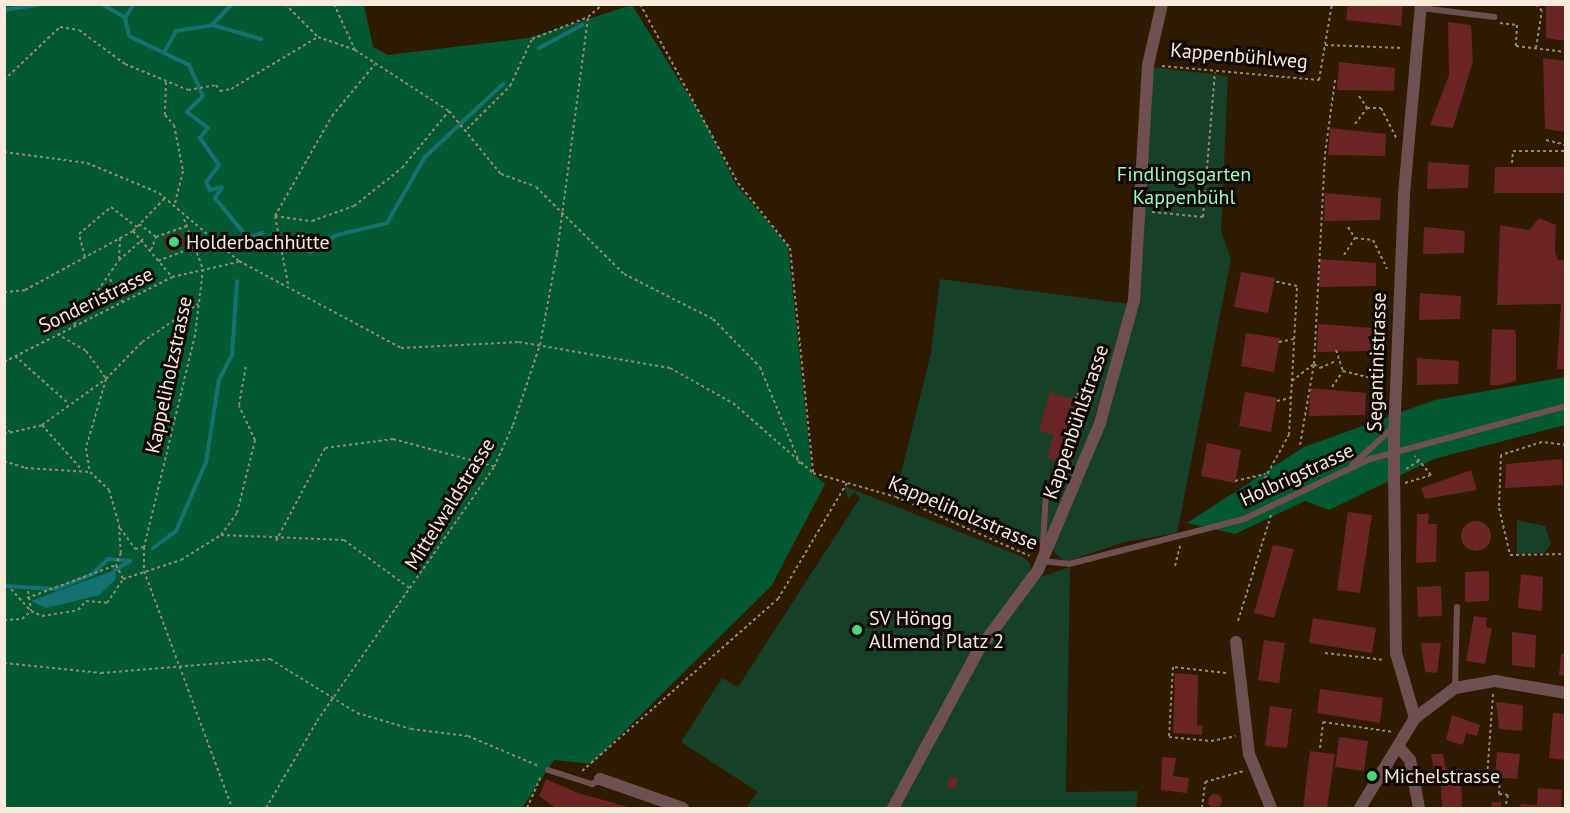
<!DOCTYPE html>
<html>
<head>
<meta charset="utf-8">
<style>
  body { margin:0 }
  #map { position:relative; width:1570px; height:813px; overflow:hidden; background:#2f1a02; font-family:"PT Sans",sans-serif }
  div>[style] { position:absolute }
  .green>* { inset:0; background:#174029 }
  .forest>* { inset:0; background:#035a32 }
  .water>* { inset:0; background:#157172 }
  .stream>* { height:4px; margin:-2px; padding:0 2px; transform-origin:2px; border-radius:2px; background:#157172 }
  .building>* { inset:0; background:#692423 }
  .round { border-radius:50% }
  .path>* { height:2px; margin-top:-1px; transform-origin:0; background:repeating-linear-gradient(90deg,#968572 0 3px,transparent 0 6px) }
  .service>* { height:6px; margin:-3px; padding:0 3px; transform-origin:3px; border-radius:3px; background:#704f50 }
  .minor>* { height:12px; margin:-6px; padding:0 6px; transform-origin:6px; border-radius:6px; background:#704f50 }
  .minor-bridge>* { height:12px; margin:-6px; padding:0 6px; transform-origin:6px; border-radius:6px; background:#704f50 }
  .dots>* { width:16px; height:16px; translate:-50% -50%; box-sizing:border-box; border:3px solid #100802; border-radius:50% }
  span { translate:-50% -50%; white-space:nowrap; text-align:center; line-height:1.15; -webkit-text-stroke:6px #100802; paint-order:stroke }
  .street-label { font-size:20px; color:#f9ebdc }
  .park-label { font-size:20px; color:#97fcbd }
  .poi-label { font-size:20px; color:#f9ebdc }
  .left { translate:0 -50%; text-align:left }
  .frame { position:absolute; inset:0; border:6px solid #f9ebdc; pointer-events:none }
</style>
</head>
<body>
<div id="map">
  <div class="green">
    <i style="clip-path:polygon(1152px 67px,1228px 76px,1221px 231px,1231px 259px,1177px 533px,1124px 542px,1065px 562px,1051px 549px,1090px 462px,1137px 301px)"></i>
    <i style="clip-path:polygon(940px 279px,1130px 304px,1076px 478px,1050px 535px,1032px 550px,896px 493px,931px 353px)"></i>
    <i style="clip-path:polygon(844px 486px,1023px 557px,1031px 564px,1029px 573px,889px 808px,746px 808px,758px 792px,681px 742px,722px 678px,738px 687px,860px 498px,854px 492px,848px 499px)"></i>
    <i style="clip-path:polygon(1517px 520px,1545px 526px,1551px 544px,1544px 553px,1517px 554px)"></i>
    <i style="clip-path:polygon(1070px 567px,1066px 792px,1138px 791px,1136px 808px,895px 808px,963px 679px,1037px 578px)"></i>
  </div>
  <div class="forest">
    <i style="clip-path:polygon(5px 5px,364px 5px,373px 47px,388px 55px,528px 38px,632px 5px,707px 125px,735px 183px,788px 246px,812px 473px,825px 484px,772px 585px,591px 764px,554px 760px,522px 808px,5px 808px)"></i>
    <i style="clip-path:polygon(1565px 377px,1565px 425px,1434px 459px,1329px 510px,1305px 501px,1235px 534px,1187px 523px,1304px 447px,1435px 400px)"></i>
  </div>
  <div class="water">
    <i style="clip-path:polygon(115px 570px,116px 579px,99px 595px,46px 608px,31px 601px)"></i>
  </div>
  <div class="stream">
    <i style="left:102px;top:4px;width:27px;rotate:31deg"></i>
    <i style="left:125px;top:18px;width:18px;rotate:77deg"></i>
    <i style="left:129px;top:36px;width:67px;rotate:25.8deg"></i>
    <i style="left:189px;top:65px;width:34px;rotate:66deg"></i>
    <i style="left:203px;top:96px;width:23px;rotate:135deg"></i>
    <i style="left:187px;top:112px;width:26px;rotate:37deg"></i>
    <i style="left:208px;top:128px;width:13px;rotate:129deg"></i>
    <i style="left:200px;top:138px;width:33px;rotate:55deg"></i>
    <i style="left:219px;top:165px;width:21px;rotate:127deg"></i>
    <i style="left:206px;top:182px;width:9px;rotate:63deg"></i>
    <i style="left:210px;top:190px;width:12px;rotate:-14deg"></i>
    <i style="left:222px;top:187px;width:13px;rotate:122deg"></i>
    <i style="left:215px;top:198px;width:52px;rotate:50.5deg"></i>
    <i style="left:248px;top:238px;width:15px;rotate:-20deg"></i>
    <i style="left:4px;top:10px;width:37px;rotate:-9deg"></i>
    <i style="left:125px;top:18px;width:17px;rotate:-57deg"></i>
    <i style="left:212px;top:25px;width:51px;rotate:15.9deg"></i>
    <i style="left:539px;top:48px;width:49px;rotate:-28.1deg"></i>
    <i style="left:165px;top:51px;width:23px;rotate:-61deg"></i>
    <i style="left:176px;top:31px;width:36px;rotate:-9deg"></i>
    <i style="left:212px;top:25px;width:29px;rotate:-46deg"></i>
    <i style="left:282px;top:241px;width:30px;rotate:21deg"></i>
    <i style="left:310px;top:252px;width:32px;rotate:-32deg"></i>
    <i style="left:337px;top:235px;width:51px;rotate:-13.5deg"></i>
    <i style="left:387px;top:223px;width:76px;rotate:-60.1deg"></i>
    <i style="left:425px;top:157px;width:107px;rotate:-43.1deg"></i>
    <i style="left:153px;top:548px;width:29px;rotate:-36deg"></i>
    <i style="left:176px;top:531px;width:75px;rotate:-66.5deg"></i>
    <i style="left:206px;top:462px;width:83px;rotate:-81deg"></i>
    <i style="left:219px;top:380px;width:28px;rotate:-63deg"></i>
    <i style="left:232px;top:355px;width:74px;rotate:-86.1deg"></i>
    <i style="left:115px;top:570px;width:17px;rotate:-31deg"></i>
    <i style="left:4px;top:586px;width:52px;rotate:3.3deg"></i>
    <i style="left:56px;top:589px;width:40px;rotate:-22deg"></i>
    <i style="left:93px;top:574px;width:21px;rotate:-45deg"></i>
    <i style="left:108px;top:559px;width:22px;rotate:5deg"></i>
  </div>
  <div class="building">
    <i style="clip-path:polygon(1348px 4px,1403px 4px,1401px 26px,1346px 20px)"></i>
    <i style="clip-path:polygon(1546px 4px,1566px 4px,1566px 41px,1546px 38px)"></i>
    <i style="clip-path:polygon(1448px 22px,1471px 25px,1473px 61px,1453px 128px,1430px 125px,1449px 75px)"></i>
    <i style="clip-path:polygon(1543px 58px,1566px 61px,1566px 132px,1545px 129px)"></i>
    <i style="clip-path:polygon(1339px 62px,1395px 68px,1394px 91px,1337px 90px)"></i>
    <i style="clip-path:polygon(1330px 128px,1386px 134px,1385px 156px,1328px 155px)"></i>
    <i style="clip-path:polygon(1428px 162px,1469px 165px,1468px 188px,1427px 189px)"></i>
    <i style="clip-path:polygon(1495px 167px,1566px 167px,1566px 193px,1494px 193px)"></i>
    <i style="clip-path:polygon(1325px 193px,1381px 198px,1380px 220px,1324px 221px)"></i>
    <i style="clip-path:polygon(1539px 218px,1556px 225px,1555px 251px,1558px 260px,1566px 260px,1566px 369px,1557px 369px,1561px 304px,1497px 305px,1500px 225px,1529px 230px)"></i>
    <i style="clip-path:polygon(1424px 227px,1465px 231px,1464px 253px,1423px 254px)"></i>
    <i style="clip-path:polygon(180px 232px,185px 245px,168px 252px,163px 238px)"></i>
    <i style="clip-path:polygon(1320px 259px,1376px 263px,1376px 286px,1319px 287px)"></i>
    <i style="clip-path:polygon(1241px 272px,1275px 278px,1268px 313px,1234px 307px)"></i>
    <i style="clip-path:polygon(1420px 293px,1461px 296px,1460px 319px,1419px 320px)"></i>
    <i style="clip-path:polygon(1318px 324px,1374px 328px,1373px 351px,1317px 352px)"></i>
    <i style="clip-path:polygon(1492px 329px,1515px 330px,1516px 336px,1516px 381px,1500px 385px,1490px 385px)"></i>
    <i style="clip-path:polygon(1246px 333px,1280px 338px,1274px 372px,1241px 366px)"></i>
    <i style="clip-path:polygon(1417px 358px,1459px 361px,1458px 384px,1417px 385px)"></i>
    <i style="clip-path:polygon(1310px 388px,1366px 393px,1365px 415px,1309px 416px)"></i>
    <i style="clip-path:polygon(1050px 392px,1085px 403px,1064px 464px,1047px 458px,1054px 435px,1039px 431px)"></i>
    <i style="clip-path:polygon(1245px 392px,1277px 398px,1271px 432px,1239px 426px)"></i>
    <i style="clip-path:polygon(1207px 443px,1241px 450px,1235px 483px,1201px 476px)"></i>
    <i style="clip-path:polygon(1562px 459px,1563px 485px,1505px 488px,1506px 464px)"></i>
    <i style="clip-path:polygon(1471px 470px,1477px 490px,1425px 499px,1421px 488px)"></i>
    <i style="clip-path:polygon(1348px 512px,1372px 515px,1360px 593px,1337px 590px)"></i>
    <i style="clip-path:polygon(1417px 514px,1429px 514px,1428px 524px,1437px 524px,1436px 562px,1416px 563px)"></i>
    <i class="round" style="left:1461px;top:521px;width:30px;height:30px"></i>
    <i style="clip-path:polygon(1273px 545px,1294px 549px,1274px 618px,1254px 613px)"></i>
    <i style="clip-path:polygon(1489px 571px,1489px 601px,1465px 602px,1465px 572px)"></i>
    <i style="clip-path:polygon(1521px 574px,1543px 577px,1542px 611px,1518px 608px)"></i>
    <i style="clip-path:polygon(1441px 586px,1442px 616px,1418px 617px,1417px 587px)"></i>
    <i style="clip-path:polygon(1474px 616px,1487px 618px,1486px 627px,1492px 628px,1485px 664px,1466px 661px)"></i>
    <i style="clip-path:polygon(1313px 618px,1376px 628px,1372px 653px,1309px 643px)"></i>
    <i style="clip-path:polygon(1512px 632px,1536px 635px,1535px 668px,1512px 665px)"></i>
    <i style="clip-path:polygon(1264px 640px,1285px 643px,1279px 683px,1258px 680px)"></i>
    <i style="clip-path:polygon(1421px 643px,1441px 643px,1437px 673px,1425px 672px)"></i>
    <i style="clip-path:polygon(1561px 654px,1566px 654px,1566px 676px,1559px 675px)"></i>
    <i style="clip-path:polygon(1175px 673px,1198px 675px,1197px 725px,1203px 726px,1202px 735px,1173px 733px)"></i>
    <i style="clip-path:polygon(1320px 689px,1383px 698px,1380px 723px,1317px 713px)"></i>
    <i style="clip-path:polygon(1496px 702px,1523px 705px,1522px 731px,1499px 729px)"></i>
    <i style="clip-path:polygon(1270px 706px,1292px 709px,1287px 748px,1265px 746px)"></i>
    <i style="clip-path:polygon(1553px 713px,1566px 714px,1566px 760px,1549px 758px)"></i>
    <i style="clip-path:polygon(1452px 715px,1480px 725px,1477px 736px,1466px 733px,1463px 745px,1446px 740px)"></i>
    <i style="clip-path:polygon(1339px 737px,1368px 741px,1364px 771px,1335px 767px)"></i>
    <i style="clip-path:polygon(1310px 751px,1335px 754px,1327px 808px,1303px 808px)"></i>
    <i style="clip-path:polygon(1497px 752px,1520px 754px,1517px 779px,1495px 777px)"></i>
    <i style="clip-path:polygon(1431px 754px,1443px 754px,1446px 769px,1461px 769px,1462px 808px,1442px 808px,1440px 770px,1434px 771px)"></i>
    <i style="clip-path:polygon(1162px 757px,1176px 758px,1173px 776px,1189px 778px,1187px 793px,1161px 790px)"></i>
    <i style="clip-path:polygon(949px 777px,958px 778px,956px 789px,947px 787px)"></i>
    <i style="clip-path:polygon(546px 779px,578px 793px,632px 808px,556px 808px,539px 796px)"></i>
    <i style="clip-path:polygon(1538px 788px,1562px 790px,1561px 808px,1520px 808px,1521px 804px,1537px 805px)"></i>
    <i class="round" style="left:1208px;top:794px;width:14px;height:14px"></i>
    <i style="clip-path:polygon(1492px 802px,1501px 802px,1501px 808px,1491px 808px)"></i>
  </div>
  <div class="path">
    <i style="left:285px;top:4px;width:47px;rotate:45deg"></i>
    <i style="left:318px;top:37px;width:39px;rotate:19deg"></i>
    <i style="left:355px;top:50px;width:112px;rotate:33deg"></i>
    <i style="left:449px;top:111px;width:82px;rotate:50.5deg"></i>
    <i style="left:501px;top:174px;width:37px;rotate:20deg"></i>
    <i style="left:536px;top:187px;width:124px;rotate:44.7deg"></i>
    <i style="left:624px;top:274px;width:100px;rotate:26.8deg"></i>
    <i style="left:713px;top:319px;width:67px;rotate:45.6deg"></i>
    <i style="left:760px;top:367px;width:107px;rotate:67.5deg"></i>
    <i style="left:334px;top:4px;width:51px;rotate:65.5deg"></i>
    <i style="left:640px;top:4px;width:204px;rotate:61.3deg"></i>
    <i style="left:738px;top:183px;width:83px;rotate:51.3deg"></i>
    <i style="left:790px;top:248px;width:225px;rotate:84.1deg"></i>
    <i style="left:1500px;top:23px;width:17px;rotate:7deg"></i>
    <i style="left:1517px;top:25px;width:21px;rotate:93deg"></i>
    <i style="left:1516px;top:46px;width:50px;rotate:6.8deg"></i>
    <i style="left:1325px;top:45px;width:78px;rotate:2.2deg"></i>
    <i style="left:1536px;top:48px;width:37px;rotate:-81deg"></i>
    <i style="left:1542px;top:11px;width:9px;rotate:-131deg"></i>
    <i style="left:1162px;top:66px;width:158px;rotate:5.1deg"></i>
    <i style="left:1319px;top:80px;width:77px;rotate:-80.3deg"></i>
    <i style="left:4px;top:80px;width:77px;rotate:-43.4deg"></i>
    <i style="left:60px;top:27px;width:19px;rotate:9deg"></i>
    <i style="left:79px;top:30px;width:57px;rotate:36.5deg"></i>
    <i style="left:125px;top:64px;width:68px;rotate:22.4deg"></i>
    <i style="left:188px;top:90px;width:28px;rotate:-10deg"></i>
    <i style="left:216px;top:85px;width:7px;rotate:56deg"></i>
    <i style="left:220px;top:91px;width:11px;rotate:-10deg"></i>
    <i style="left:231px;top:89px;width:101px;rotate:-30.9deg"></i>
    <i style="left:166px;top:82px;width:33px;rotate:92deg"></i>
    <i style="left:165px;top:115px;width:13px;rotate:48deg"></i>
    <i style="left:174px;top:125px;width:47px;rotate:78.9deg"></i>
    <i style="left:183px;top:171px;width:37px;rotate:104deg"></i>
    <i style="left:1359px;top:96px;width:14px;rotate:56deg"></i>
    <i style="left:1355px;top:124px;width:20px;rotate:-53deg"></i>
    <i style="left:1367px;top:108px;width:14px"></i>
    <i style="left:1381px;top:108px;width:34px;rotate:63deg"></i>
    <i style="left:467px;top:129px;width:61px;rotate:-45deg"></i>
    <i style="left:510px;top:86px;width:52px;rotate:-64.9deg"></i>
    <i style="left:532px;top:39px;width:60px;rotate:-21.4deg"></i>
    <i style="left:1546px;top:140px;width:21px;rotate:14deg"></i>
    <i style="left:4px;top:152px;width:84px;rotate:7.5deg"></i>
    <i style="left:87px;top:163px;width:78px;rotate:22.6deg"></i>
    <i style="left:159px;top:193px;width:105px;rotate:40.4deg"></i>
    <i style="left:239px;top:261px;width:184px;rotate:28.2deg"></i>
    <i style="left:401px;top:348px;width:118px;rotate:-2.9deg"></i>
    <i style="left:519px;top:342px;width:153px;rotate:9.8deg"></i>
    <i style="left:670px;top:368px;width:72px;rotate:29.1deg"></i>
    <i style="left:733px;top:403px;width:106px;rotate:41.2deg"></i>
    <i style="left:813px;top:473px;width:86px;rotate:16.1deg"></i>
    <i style="left:896px;top:497px;width:146px;rotate:23.8deg"></i>
    <i style="left:1512px;top:163px;width:12px;rotate:-85deg"></i>
    <i style="left:1513px;top:151px;width:53px"></i>
    <i style="left:1152px;top:212px;width:51px;rotate:5.6deg"></i>
    <i style="left:1203px;top:217px;width:145px;rotate:-85.3deg"></i>
    <i style="left:275px;top:216px;width:37px;rotate:8deg"></i>
    <i style="left:312px;top:221px;width:45px;rotate:-19.7deg"></i>
    <i style="left:354px;top:206px;width:61px;rotate:-38.4deg"></i>
    <i style="left:402px;top:168px;width:74px;rotate:-50.5deg"></i>
    <i style="left:184px;top:219px;width:53px;rotate:69.2deg"></i>
    <i style="left:203px;top:269px;width:66px;rotate:96.9deg"></i>
    <i style="left:195px;top:335px;width:218px;rotate:103.5deg"></i>
    <i style="left:144px;top:547px;width:24px;rotate:90deg"></i>
    <i style="left:144px;top:571px;width:253px;rotate:69.6deg"></i>
    <i style="left:139px;top:224px;width:21px;rotate:37deg"></i>
    <i style="left:156px;top:237px;width:33px;rotate:-20deg"></i>
    <i style="left:1348px;top:227px;width:13px;rotate:58deg"></i>
    <i style="left:133px;top:231px;width:60px;rotate:49.7deg"></i>
    <i style="left:151px;top:250px;width:14px;rotate:-69deg"></i>
    <i style="left:1344px;top:255px;width:20px;rotate:-57deg"></i>
    <i style="left:1355px;top:238px;width:18px;rotate:6deg"></i>
    <i style="left:1373px;top:240px;width:32px;rotate:64deg"></i>
    <i style="left:85px;top:257px;width:24px;rotate:-105deg"></i>
    <i style="left:79px;top:234px;width:42px;rotate:-40.2deg"></i>
    <i style="left:111px;top:207px;width:33px;rotate:38deg"></i>
    <i style="left:119px;top:259px;width:21px;rotate:-87deg"></i>
    <i style="left:158px;top:261px;width:40px;rotate:-21deg"></i>
    <i style="left:110px;top:279px;width:26px;rotate:62deg"></i>
    <i style="left:288px;top:284px;width:69px;rotate:-100.8deg"></i>
    <i style="left:275px;top:216px;width:115px;rotate:-60.3deg"></i>
    <i style="left:332px;top:116px;width:67px;rotate:-50.4deg"></i>
    <i style="left:4px;top:292px;width:21px;rotate:-5deg"></i>
    <i style="left:25px;top:290px;width:123px;rotate:-28.6deg"></i>
    <i style="left:133px;top:231px;width:47px;rotate:-45.9deg"></i>
    <i style="left:74px;top:325px;width:79px;rotate:-55.3deg"></i>
    <i style="left:119px;top:260px;width:32px;rotate:-41deg"></i>
    <i style="left:57px;top:334px;width:34px;rotate:30deg"></i>
    <i style="left:86px;top:351px;width:34px;rotate:54deg"></i>
    <i style="left:106px;top:379px;width:72px;rotate:106.2deg"></i>
    <i style="left:86px;top:448px;width:24px;rotate:81deg"></i>
    <i style="left:1279px;top:342px;width:15px;rotate:-11deg"></i>
    <i style="left:1336px;top:350px;width:22px;rotate:72deg"></i>
    <i style="left:15px;top:356px;width:72px;rotate:41.6deg"></i>
    <i style="left:4px;top:362px;width:188px;rotate:-26.8deg"></i>
    <i style="left:172px;top:277px;width:68px;rotate:-12.8deg"></i>
    <i style="left:1292px;top:381px;width:28px;rotate:-38deg"></i>
    <i style="left:1314px;top:364px;width:7px;rotate:34deg"></i>
    <i style="left:1320px;top:368px;width:17px;rotate:-24deg"></i>
    <i style="left:1332px;top:387px;width:19px;rotate:-55deg"></i>
    <i style="left:1343px;top:371px;width:30px;rotate:14deg"></i>
    <i style="left:1372px;top:378px;width:29px;rotate:68deg"></i>
    <i style="left:1075px;top:400px;width:6px;rotate:-72deg"></i>
    <i style="left:1077px;top:394px;width:18px;rotate:3deg"></i>
    <i style="left:1277px;top:401px;width:14px;rotate:-12deg"></i>
    <i style="left:42px;top:425px;width:60px;rotate:48.4deg"></i>
    <i style="left:4px;top:426px;width:8px;rotate:45deg"></i>
    <i style="left:4px;top:434px;width:39px;rotate:-13deg"></i>
    <i style="left:42px;top:425px;width:79px;rotate:-35.7deg"></i>
    <i style="left:106px;top:379px;width:52px;rotate:-45.8deg"></i>
    <i style="left:142px;top:342px;width:68px;rotate:-34.2deg"></i>
    <i style="left:1300px;top:445px;width:82px;rotate:-80.2deg"></i>
    <i style="left:1314px;top:364px;width:210px;rotate:-87deg"></i>
    <i style="left:1325px;top:154px;width:75px;rotate:-82.3deg"></i>
    <i style="left:1566px;top:445px;width:24px;rotate:-173deg"></i>
    <i style="left:1542px;top:442px;width:43px;rotate:162.4deg"></i>
    <i style="left:1501px;top:455px;width:53px;rotate:92.2deg"></i>
    <i style="left:1499px;top:508px;width:48px;rotate:76.8deg"></i>
    <i style="left:1510px;top:555px;width:56px;rotate:-1deg"></i>
    <i style="left:4px;top:461px;width:22px;rotate:18deg"></i>
    <i style="left:25px;top:468px;width:65px;rotate:3.5deg"></i>
    <i style="left:90px;top:472px;width:26px;rotate:43deg"></i>
    <i style="left:109px;top:490px;width:37px;rotate:74deg"></i>
    <i style="left:119px;top:526px;width:27px;rotate:86deg"></i>
    <i style="left:121px;top:553px;width:13px;rotate:113deg"></i>
    <i style="left:1406px;top:469px;width:15px;rotate:-32deg"></i>
    <i style="left:1235px;top:481px;width:31px;rotate:-13deg"></i>
    <i style="left:1405px;top:483px;width:27px;rotate:-17deg"></i>
    <i style="left:1431px;top:475px;width:25px;rotate:-130deg"></i>
    <i style="left:1250px;top:505px;width:80px;rotate:-60.9deg"></i>
    <i style="left:1289px;top:435px;width:149px;rotate:-86.9deg"></i>
    <i style="left:1297px;top:286px;width:24px;rotate:-168deg"></i>
    <i style="left:120px;top:528px;width:26px;rotate:54deg"></i>
    <i style="left:135px;top:549px;width:9px;rotate:-13deg"></i>
    <i style="left:221px;top:535px;width:27px;rotate:-54deg"></i>
    <i style="left:237px;top:513px;width:75px;rotate:-76.1deg"></i>
    <i style="left:255px;top:440px;width:38px;rotate:-115deg"></i>
    <i style="left:239px;top:405px;width:40px;rotate:-80deg"></i>
    <i style="left:276px;top:541px;width:105px;rotate:-62.2deg"></i>
    <i style="left:325px;top:448px;width:69px;rotate:-7.5deg"></i>
    <i style="left:393px;top:439px;width:104px;rotate:15.1deg"></i>
    <i style="left:1175px;top:566px;width:21px;rotate:-76deg"></i>
    <i style="left:11px;top:589px;width:30px;rotate:48deg"></i>
    <i style="left:28px;top:591px;width:20px;rotate:81deg"></i>
    <i style="left:27px;top:598px;width:95px;rotate:-20.3deg"></i>
    <i style="left:116px;top:565px;width:16px;rotate:63deg"></i>
    <i style="left:4px;top:620px;width:18px;rotate:-3deg"></i>
    <i style="left:22px;top:619px;width:12px;rotate:-42deg"></i>
    <i style="left:31px;top:611px;width:12px;rotate:24deg"></i>
    <i style="left:42px;top:616px;width:36px;rotate:-9deg"></i>
    <i style="left:78px;top:610px;width:12px;rotate:-48deg"></i>
    <i style="left:86px;top:601px;width:21px;rotate:5deg"></i>
    <i style="left:107px;top:603px;width:29px;rotate:-56deg"></i>
    <i style="left:123px;top:579px;width:61px;rotate:-18.1deg"></i>
    <i style="left:181px;top:560px;width:47px;rotate:-32deg"></i>
    <i style="left:221px;top:535px;width:123px;rotate:2.3deg"></i>
    <i style="left:344px;top:540px;width:84px;rotate:36.3deg"></i>
    <i style="left:1238px;top:621px;width:111px;rotate:-72.7deg"></i>
    <i style="left:1325px;top:653px;width:60px;rotate:6.7deg"></i>
    <i style="left:4px;top:663px;width:98px;rotate:5.9deg"></i>
    <i style="left:101px;top:673px;width:170px;rotate:-4.7deg"></i>
    <i style="left:270px;top:659px;width:102px;rotate:31.8deg"></i>
    <i style="left:357px;top:713px;width:56px;rotate:16.5deg"></i>
    <i style="left:411px;top:729px;width:57px;rotate:7deg"></i>
    <i style="left:468px;top:736px;width:77px;rotate:22.9deg"></i>
    <i style="left:1226px;top:673px;width:53px;rotate:-173.5deg"></i>
    <i style="left:1173px;top:667px;width:70px;rotate:93.3deg"></i>
    <i style="left:1169px;top:737px;width:42px;rotate:5.4deg"></i>
    <i style="left:1211px;top:741px;width:25px;rotate:-11deg"></i>
    <i style="left:1493px;top:694px;width:84px;rotate:94.1deg"></i>
    <i style="left:1487px;top:778px;width:13px;rotate:4deg"></i>
    <i style="left:1500px;top:779px;width:15px;rotate:94deg"></i>
    <i style="left:1499px;top:794px;width:9px;rotate:6deg"></i>
    <i style="left:1508px;top:795px;width:13px;rotate:103deg"></i>
    <i style="left:1320px;top:748px;width:26px;rotate:-83deg"></i>
    <i style="left:1323px;top:722px;width:71px;rotate:8.1deg"></i>
    <i style="left:582px;top:771px;width:261px;rotate:-41.3deg"></i>
    <i style="left:778px;top:599px;width:135px;rotate:-59.3deg"></i>
    <i style="left:266px;top:808px;width:101px;rotate:-59.6deg"></i>
    <i style="left:317px;top:721px;width:310px;rotate:-55.1deg"></i>
    <i style="left:494px;top:467px;width:46px;rotate:-65.7deg"></i>
    <i style="left:513px;top:425px;width:84px;rotate:-71.4deg"></i>
    <i style="left:540px;top:345px;width:94px;rotate:-79.5deg"></i>
    <i style="left:557px;top:253px;width:238px;rotate:-82.5deg"></i>
    <i style="left:588px;top:17px;width:20px;rotate:-41deg"></i>
    <i style="left:527px;top:808px;width:34px;rotate:-66deg"></i>
    <i style="left:1202px;top:808px;width:26px;rotate:-83deg"></i>
    <i style="left:1205px;top:782px;width:41px;rotate:-15.8deg"></i>
  </div>
  <div class="service">
    <i style="left:1421px;top:8px;width:74px;rotate:7deg"></i>
    <i style="left:1352px;top:465px;width:58px;rotate:-42.2deg"></i>
    <i style="left:1046px;top:492px;width:69px;rotate:93.3deg"></i>
    <i style="left:1042px;top:561px;width:27px;rotate:6deg"></i>
    <i style="left:1069px;top:564px;width:181px;rotate:-14.4deg"></i>
    <i style="left:1244px;top:519px;width:140px;rotate:-25.5deg"></i>
    <i style="left:1370px;top:459px;width:203px;rotate:-15.1deg"></i>
    <i style="left:1455px;top:688px;width:81px;rotate:-88.6deg"></i>
    <i style="left:548px;top:770px;width:46px;rotate:17.7deg"></i>
    <i style="left:592px;top:784px;width:9px;rotate:-27deg"></i>
  </div>
  <div class="minor">
    <i style="left:1394px;top:435px;width:241px;rotate:-87.6deg"></i>
    <i style="left:1404px;top:194px;width:191px;rotate:-84.9deg"></i>
    <i style="left:1394px;top:465px;width:188px;rotate:89.4deg"></i>
    <i style="left:1396px;top:653px;width:68px;rotate:73.7deg"></i>
    <i style="left:1236px;top:642px;width:113px;rotate:83.4deg"></i>
    <i style="left:1249px;top:754px;width:58px;rotate:67.8deg"></i>
    <i style="left:1399px;top:747px;width:17px;rotate:50deg"></i>
    <i style="left:1410px;top:760px;width:49px;rotate:79.4deg"></i>
    <i style="left:600px;top:779px;width:88px;rotate:19.3deg"></i>
    <i style="left:893px;top:808px;width:179px;rotate:-61.6deg"></i>
    <i style="left:978px;top:651px;width:101px;rotate:-53.5deg"></i>
    <i style="left:1038px;top:570px;width:160px;rotate:-67.1deg"></i>
    <i style="left:1100px;top:423px;width:128px;rotate:-74.5deg"></i>
    <i style="left:1134px;top:300px;width:235px;rotate:-86.6deg"></i>
    <i style="left:1148px;top:65px;width:63px;rotate:-77.1deg"></i>
    <i style="left:1360px;top:808px;width:105px;rotate:-58.6deg"></i>
    <i style="left:1415px;top:718px;width:50px;rotate:-36.9deg"></i>
    <i style="left:1455px;top:688px;width:41px;rotate:-9.9deg"></i>
    <i style="left:1495px;top:681px;width:72px;rotate:9.6deg"></i>
  </div>
  <div class="minor-bridge">
    <i style="left:1394px;top:465px;width:30px;rotate:-90deg"></i>
  </div>
  <div class="dots">
    <i style="left:174px;top:242px;background:#4ad778"></i>
    <i style="left:857px;top:630px;background:#4ad778"></i>
    <i style="left:1372px;top:776px;background:#4ad778"></i>
  </div>
  <div class="street-label">
    <span style="left:1239px;top:56px;rotate:5deg">Kappenbühlweg</span>
    <span style="left:96px;top:300px;rotate:-26deg">Sonderistrasse</span>
    <span style="left:1377px;top:362px;rotate:-88deg">Segantinistrasse</span>
    <span style="left:169px;top:375px;rotate:-78deg">Kappeliholzstrasse</span>
    <span style="left:1076px;top:422px;rotate:-71deg">Kappenbühlstrasse</span>
    <span style="left:1297px;top:475px;rotate:-25deg">Holbrigstrasse</span>
    <span style="left:450px;top:504px;rotate:-58deg">Mittelwaldstrasse</span>
    <span style="left:963px;top:513px;rotate:23deg">Kappeliholzstrasse</span>
  </div>
  <div class="park-label">
    <span style="left:1184px;top:186px">Findlingsgarten<br>Kappenbühl</span>
  </div>
  <div class="poi-label">
    <span class="left" style="left:186px;top:242px">Holderbachhütte</span>
    <span class="left" style="left:869px;top:630px">SV Höngg<br>Allmend Platz 2</span>
    <span class="left" style="left:1384px;top:776px">Michelstrasse</span>
  </div>
  <div class="frame"></div>
</div>
</body>
</html>
